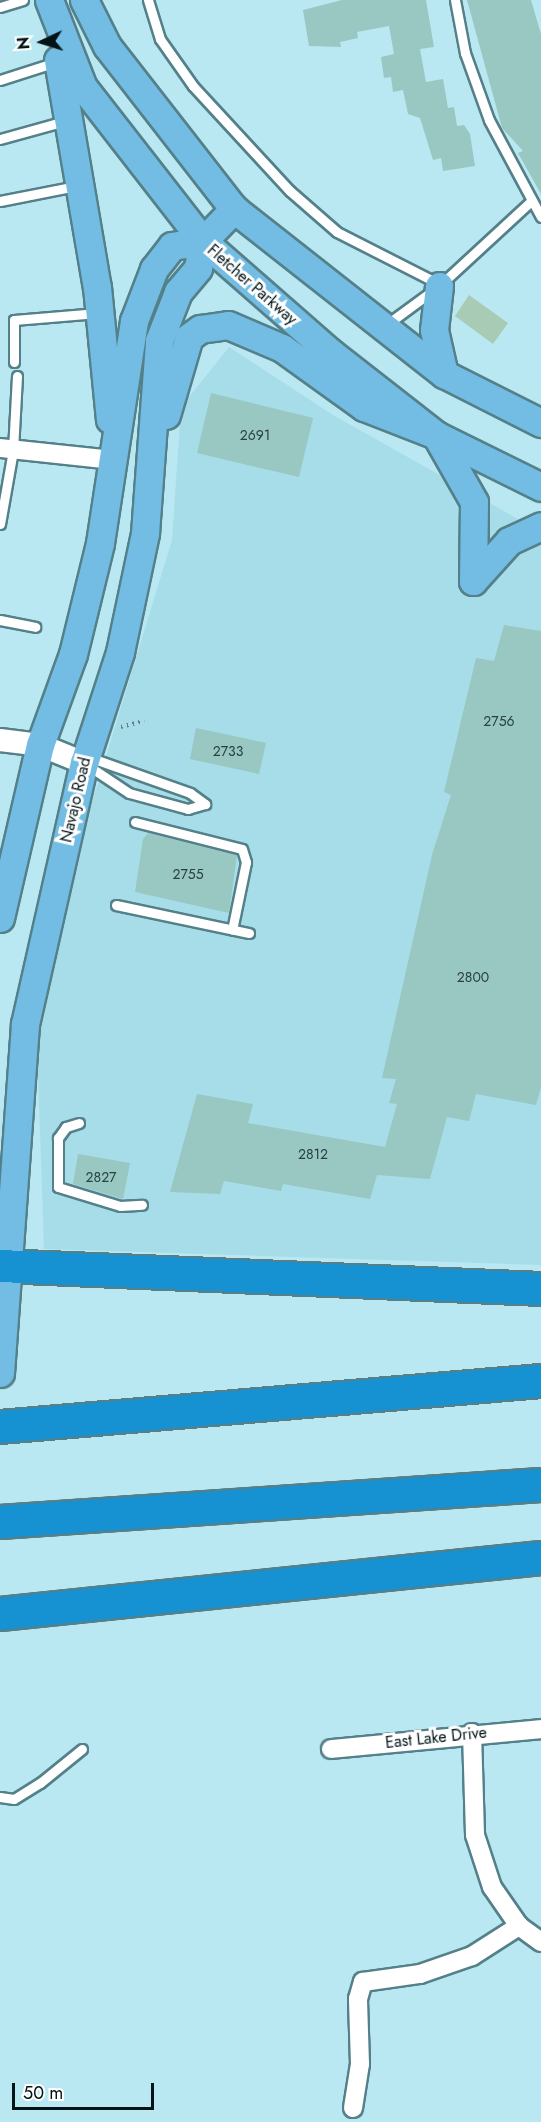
<!DOCTYPE html>
<html>
<head>
<meta charset="utf-8">
<style>
  body { margin:0 }
  #map { position:relative; width:541px; height:2122px; overflow:hidden; background:#bae8f2; font-family:Jost,sans-serif }
  div>[style] { position:absolute }
  .built>* { inset:0; background:#a6dde9 }
  .green>* { inset:0; background:#a8cbb5 }
  .building>* { inset:0; background:#99c7c1 }
  .path>* { height:4px; margin-top:-2px; transform-origin:0; background:repeating-linear-gradient(90deg,#618087 0 1.5px,transparent 0 6px) }
  .roads { filter:drop-shadow(2px 0 #548089) drop-shadow(-2px 0 #548089) drop-shadow(0 2px #548089) drop-shadow(0 -2px #548089) }
  .service>* { height:9px; margin:-4.5px; padding:0 4.5px; transform-origin:4.5px; border-radius:4.5px; background:#fff }
  .minor>* { height:18px; margin:-9px; padding:0 9px; transform-origin:9px; border-radius:9px; background:#fff }
  .tertiary>* { height:22px; margin:-11px; padding:0 11px; transform-origin:11px; border-radius:11px; background:#fff }
  .primary>* { height:27px; margin:-13.5px; padding:0 13.5px; transform-origin:13.5px; border-radius:13.5px; background:#73bde4 }
  .motorway>* { height:32px; margin:-16px; padding:0 16px; transform-origin:16px; border-radius:16px; background:#1691d2 }
  span { translate:-50% -50%; white-space:nowrap; text-align:center; line-height:1.15; -webkit-text-stroke:6px #fff; paint-order:stroke }
  .number-label { font-size:14px; color:#284142 }
  .number-label span { -webkit-text-stroke-width:0 }
  .street-label { font-size:16px; color:#031417 }
  .north { position:absolute; left:12px; top:12px; width:60px; height:60px; -webkit-text-stroke:4px #fff; paint-order:stroke; rotate:266deg; font-size:16px; font-weight:700; line-height:24px; text-align:center; color:#031417 }
  .north::after { content:''; display:block; margin:auto; width:21px; height:27px; background:#031417; clip-path:polygon(50% 0,100% 100%,50% 72%,0 100%) }
  .scale { position:absolute; left:12px; top:2083px; width:142px; height:27px; box-sizing:border-box; border:3px solid #031417; border-top:0; padding-left:8px; font-size:18px; line-height:21px; white-space:nowrap; color:#031417; -webkit-text-stroke:4px #fff; paint-order:stroke }
</style>
</head>
<body>
<div id="map">
  <div class="built">
    <i style="clip-path:polygon(229px 347px,333px 415px,541px 532px,541px 1265px,44px 1249px,37px 1043px,72px 868px,172px 540px,181px 407px)"></i>
  </div>
  <div class="green">
    <i style="clip-path:polygon(469px 295px,508px 323px,493px 344px,455px 316px)"></i>
  </div>
  <div class="building">
    <i style="clip-path:polygon(342px 0,426px 0,434px 47px,420px 49px,426px 82px,443px 79px,448px 108px,454px 107px,457px 126px,464px 125px,470px 134px,475px 166px,443px 171px,441px 158px,433px 160px,420px 118px,408px 114px,403px 90px,393px 92px,391px 77px,384px 78px,381px 57px,394px 54px,389px 26px,357px 32px,358px 38px,340px 42px,341px 47px,309px 46px,303px 10px)"></i>
    <i style="clip-path:polygon(467px 0,531px 0,541px 34px,541px 194px,518px 153px,523px 151px,502px 128px)"></i>
    <i style="clip-path:polygon(211px 393px,313px 418px,299px 477px,197px 453px)"></i>
    <i style="clip-path:polygon(504px 625px,541px 631px,541px 1087px,536px 1105px,476px 1094px,469px 1121px,447px 1117px,430px 1179px,377px 1175px,370px 1199px,283px 1184px,281px 1191px,224px 1181px,220px 1194px,170px 1192px,197px 1094px,253px 1104px,248px 1123px,385px 1147px,397px 1104px,389px 1103px,396px 1079px,382px 1078px,432px 855px,451px 795px,444px 792px,476px 658px,494px 661px)"></i>
    <i style="clip-path:polygon(196px 728px,266px 743px,259px 774px,190px 759px)"></i>
    <i style="clip-path:polygon(148px 833px,237px 855px,229px 913px,135px 892px,143px 839px)"></i>
    <i style="clip-path:polygon(78px 1154px,130px 1163px,123px 1199px,73px 1184px)"></i>
  </div>
  <div class="path">
    <i style="left:121px;top:727px;width:24px;rotate:-15deg"></i>
  </div>
  <div class="roads">
    <div class="service">
      <i style="left:148px;top:0;width:41px;rotate:72.9deg"></i>
      <i style="left:160px;top:39px;width:57px;rotate:54.9deg"></i>
      <i style="left:193px;top:86px;width:143px;rotate:47.3deg"></i>
      <i style="left:290px;top:191px;width:62px;rotate:41.1deg"></i>
      <i style="left:337px;top:232px;width:112px;rotate:27deg"></i>
      <i style="left:455px;top:0;width:54px;rotate:79.3deg"></i>
      <i style="left:465px;top:53px;width:71px;rotate:70.3deg"></i>
      <i style="left:489px;top:120px;width:110px;rotate:61.8deg"></i>
      <i style="left:0;top:7px;width:24px;rotate:-17deg"></i>
      <i style="left:0;top:80px;width:59px;rotate:-17.8deg"></i>
      <i style="left:0;top:139px;width:67px;rotate:-15.5deg"></i>
      <i style="left:0;top:201px;width:77px;rotate:-11.2deg"></i>
      <i style="left:386px;top:325px;width:66px;rotate:-36.3deg"></i>
      <i style="left:439px;top:286px;width:125px;rotate:-42.7deg"></i>
      <i style="left:14px;top:362px;width:42px;rotate:-90deg"></i>
      <i style="left:14px;top:320px;width:84px;rotate:-4.8deg"></i>
      <i style="left:0;top:524px;width:75px;rotate:-80deg"></i>
      <i style="left:13px;top:450px;width:74px;rotate:-86.9deg"></i>
      <i style="left:0;top:620px;width:36px;rotate:11deg"></i>
      <i style="left:97px;top:760px;width:99px;rotate:19.5deg"></i>
      <i style="left:190px;top:793px;width:19px;rotate:36deg"></i>
      <i style="left:205px;top:804px;width:18px;rotate:164deg"></i>
      <i style="left:188px;top:809px;width:61px;rotate:-164.8deg"></i>
      <i style="left:129px;top:793px;width:54px;rotate:-146.3deg"></i>
      <i style="left:84px;top:763px;width:13px;rotate:-13deg"></i>
      <i style="left:135px;top:822px;width:110px;rotate:14.2deg"></i>
      <i style="left:242px;top:849px;width:14px;rotate:73deg"></i>
      <i style="left:246px;top:862px;width:69px;rotate:101.6deg"></i>
      <i style="left:116px;top:905px;width:136px;rotate:11.9deg"></i>
      <i style="left:79px;top:1123px;width:14px;rotate:163deg"></i>
      <i style="left:66px;top:1127px;width:14px;rotate:126deg"></i>
      <i style="left:58px;top:1138px;width:49px;rotate:90deg"></i>
      <i style="left:58px;top:1187px;width:65px;rotate:17deg"></i>
      <i style="left:120px;top:1206px;width:22px;rotate:-3deg"></i>
      <i style="left:0;top:1797px;width:14px;rotate:8deg"></i>
      <i style="left:14px;top:1799px;width:31px;rotate:-32deg"></i>
      <i style="left:40px;top:1783px;width:54px;rotate:-39deg"></i>
    </div>
    <div class="minor">
      <i style="left:0;top:448px;width:114px;rotate:6.1deg"></i>
      <i style="left:472px;top:1733px;width:102px;rotate:88.3deg"></i>
      <i style="left:475px;top:1835px;width:55px;rotate:71.9deg"></i>
      <i style="left:492px;top:1887px;width:47px;rotate:55.3deg"></i>
      <i style="left:519px;top:1926px;width:27px;rotate:36deg"></i>
      <i style="left:331px;top:1749px;width:211px;rotate:-5.4deg"></i>
      <i style="left:353px;top:2108px;width:45px;rotate:-81deg"></i>
      <i style="left:360px;top:2064px;width:65px;rotate:-91.8deg"></i>
      <i style="left:358px;top:1999px;width:18px;rotate:-74deg"></i>
      <i style="left:363px;top:1982px;width:58px;rotate:-8deg"></i>
      <i style="left:420px;top:1974px;width:55px;rotate:-19.1deg"></i>
      <i style="left:472px;top:1956px;width:56px;rotate:-32.6deg"></i>
    </div>
    <div class="tertiary">
      <i style="left:0;top:740px;width:40px;rotate:7.1deg"></i>
      <i style="left:40px;top:745px;width:48px;rotate:22.2deg"></i>
    </div>
    <div class="primary">
      <i style="left:49px;top:0;width:93px;rotate:68.7deg"></i>
      <i style="left:83px;top:87px;width:195px;rotate:52.1deg"></i>
      <i style="left:203px;top:241px;width:170px;rotate:41.2deg"></i>
      <i style="left:331px;top:353px;width:133px;rotate:38deg"></i>
      <i style="left:436px;top:435px;width:117px;rotate:26.3deg"></i>
      <i style="left:84px;top:0;width:51px;rotate:63.4deg"></i>
      <i style="left:107px;top:46px;width:207px;rotate:52.1deg"></i>
      <i style="left:234px;top:209px;width:267px;rotate:38.2deg"></i>
      <i style="left:444px;top:374px;width:109px;rotate:26.8deg"></i>
      <i style="left:58px;top:60px;width:230px;rotate:80.3deg"></i>
      <i style="left:97px;top:287px;width:133px;rotate:84.4deg"></i>
      <i style="left:439px;top:286px;width:44px;rotate:96.5deg"></i>
      <i style="left:434px;top:330px;width:45px;rotate:77.2deg"></i>
      <i style="left:166px;top:415px;width:81px;rotate:-73.6deg"></i>
      <i style="left:189px;top:337px;width:14px;rotate:-36deg"></i>
      <i style="left:200px;top:329px;width:28px;rotate:-8deg"></i>
      <i style="left:228px;top:325px;width:59px;rotate:23.1deg"></i>
      <i style="left:282px;top:348px;width:101px;rotate:35.7deg"></i>
      <i style="left:364px;top:407px;width:77px;rotate:21.3deg"></i>
      <i style="left:436px;top:435px;width:77px;rotate:60.4deg"></i>
      <i style="left:474px;top:502px;width:79px;rotate:90.7deg"></i>
      <i style="left:473px;top:581px;width:54px;rotate:-48deg"></i>
      <i style="left:509px;top:541px;width:35px;rotate:-25deg"></i>
      <i style="left:0;top:918px;width:178px;rotate:-77deg"></i>
      <i style="left:40px;top:745px;width:97px;rotate:-70.1deg"></i>
      <i style="left:73px;top:654px;width:114px;rotate:-76.3deg"></i>
      <i style="left:100px;top:543px;width:225px;rotate:-81.3deg"></i>
      <i style="left:134px;top:321px;width:56px;rotate:-69deg"></i>
      <i style="left:154px;top:269px;width:29px;rotate:-52deg"></i>
      <i style="left:172px;top:246px;width:31px;rotate:-9deg"></i>
      <i style="left:0;top:1373px;width:350px;rotate:-85.9deg"></i>
      <i style="left:25px;top:1024px;width:268px;rotate:-77.3deg"></i>
      <i style="left:84px;top:763px;width:117px;rotate:-72deg"></i>
      <i style="left:120px;top:652px;width:122px;rotate:-78.1deg"></i>
      <i style="left:145px;top:533px;width:193px;rotate:-85.8deg"></i>
      <i style="left:159px;top:341px;width:53px;rotate:-68.8deg"></i>
      <i style="left:178px;top:292px;width:31px;rotate:-50deg"></i>
      <i style="left:198px;top:268px;width:27px;rotate:-80deg"></i>
      <i style="left:203px;top:241px;width:45px;rotate:-45.9deg"></i>
    </div>
    <div class="motorway">
      <i style="left:0;top:1266px;width:541px;rotate:2.43deg"></i>
      <i style="left:0;top:1427px;width:543px;rotate:-4.86deg"></i>
      <i style="left:0;top:1522px;width:542px;rotate:-3.91deg"></i>
      <i style="left:0;top:1614px;width:544px;rotate:-5.91deg"></i>
    </div>
  </div>
  <div class="number-label">
    <span style="left:255px;top:435px">2691</span>
    <span style="left:499px;top:721px">2756</span>
    <span style="left:228px;top:751px">2733</span>
    <span style="left:188px;top:874px">2755</span>
    <span style="left:473px;top:977px">2800</span>
    <span style="left:313px;top:1154px">2812</span>
    <span style="left:101px;top:1177px">2827</span>
  </div>
  <div class="street-label">
    <span style="left:252px;top:285px;rotate:41deg">Fletcher Parkway</span>
    <span style="left:76px;top:800px;rotate:-77deg">Navajo Road</span>
    <span style="left:436px;top:1738px;rotate:-6deg">East Lake Drive</span>
  </div>
  <div class="north">N</div>
  <div class="scale">50 m</div>
</div>
</body>
</html>
